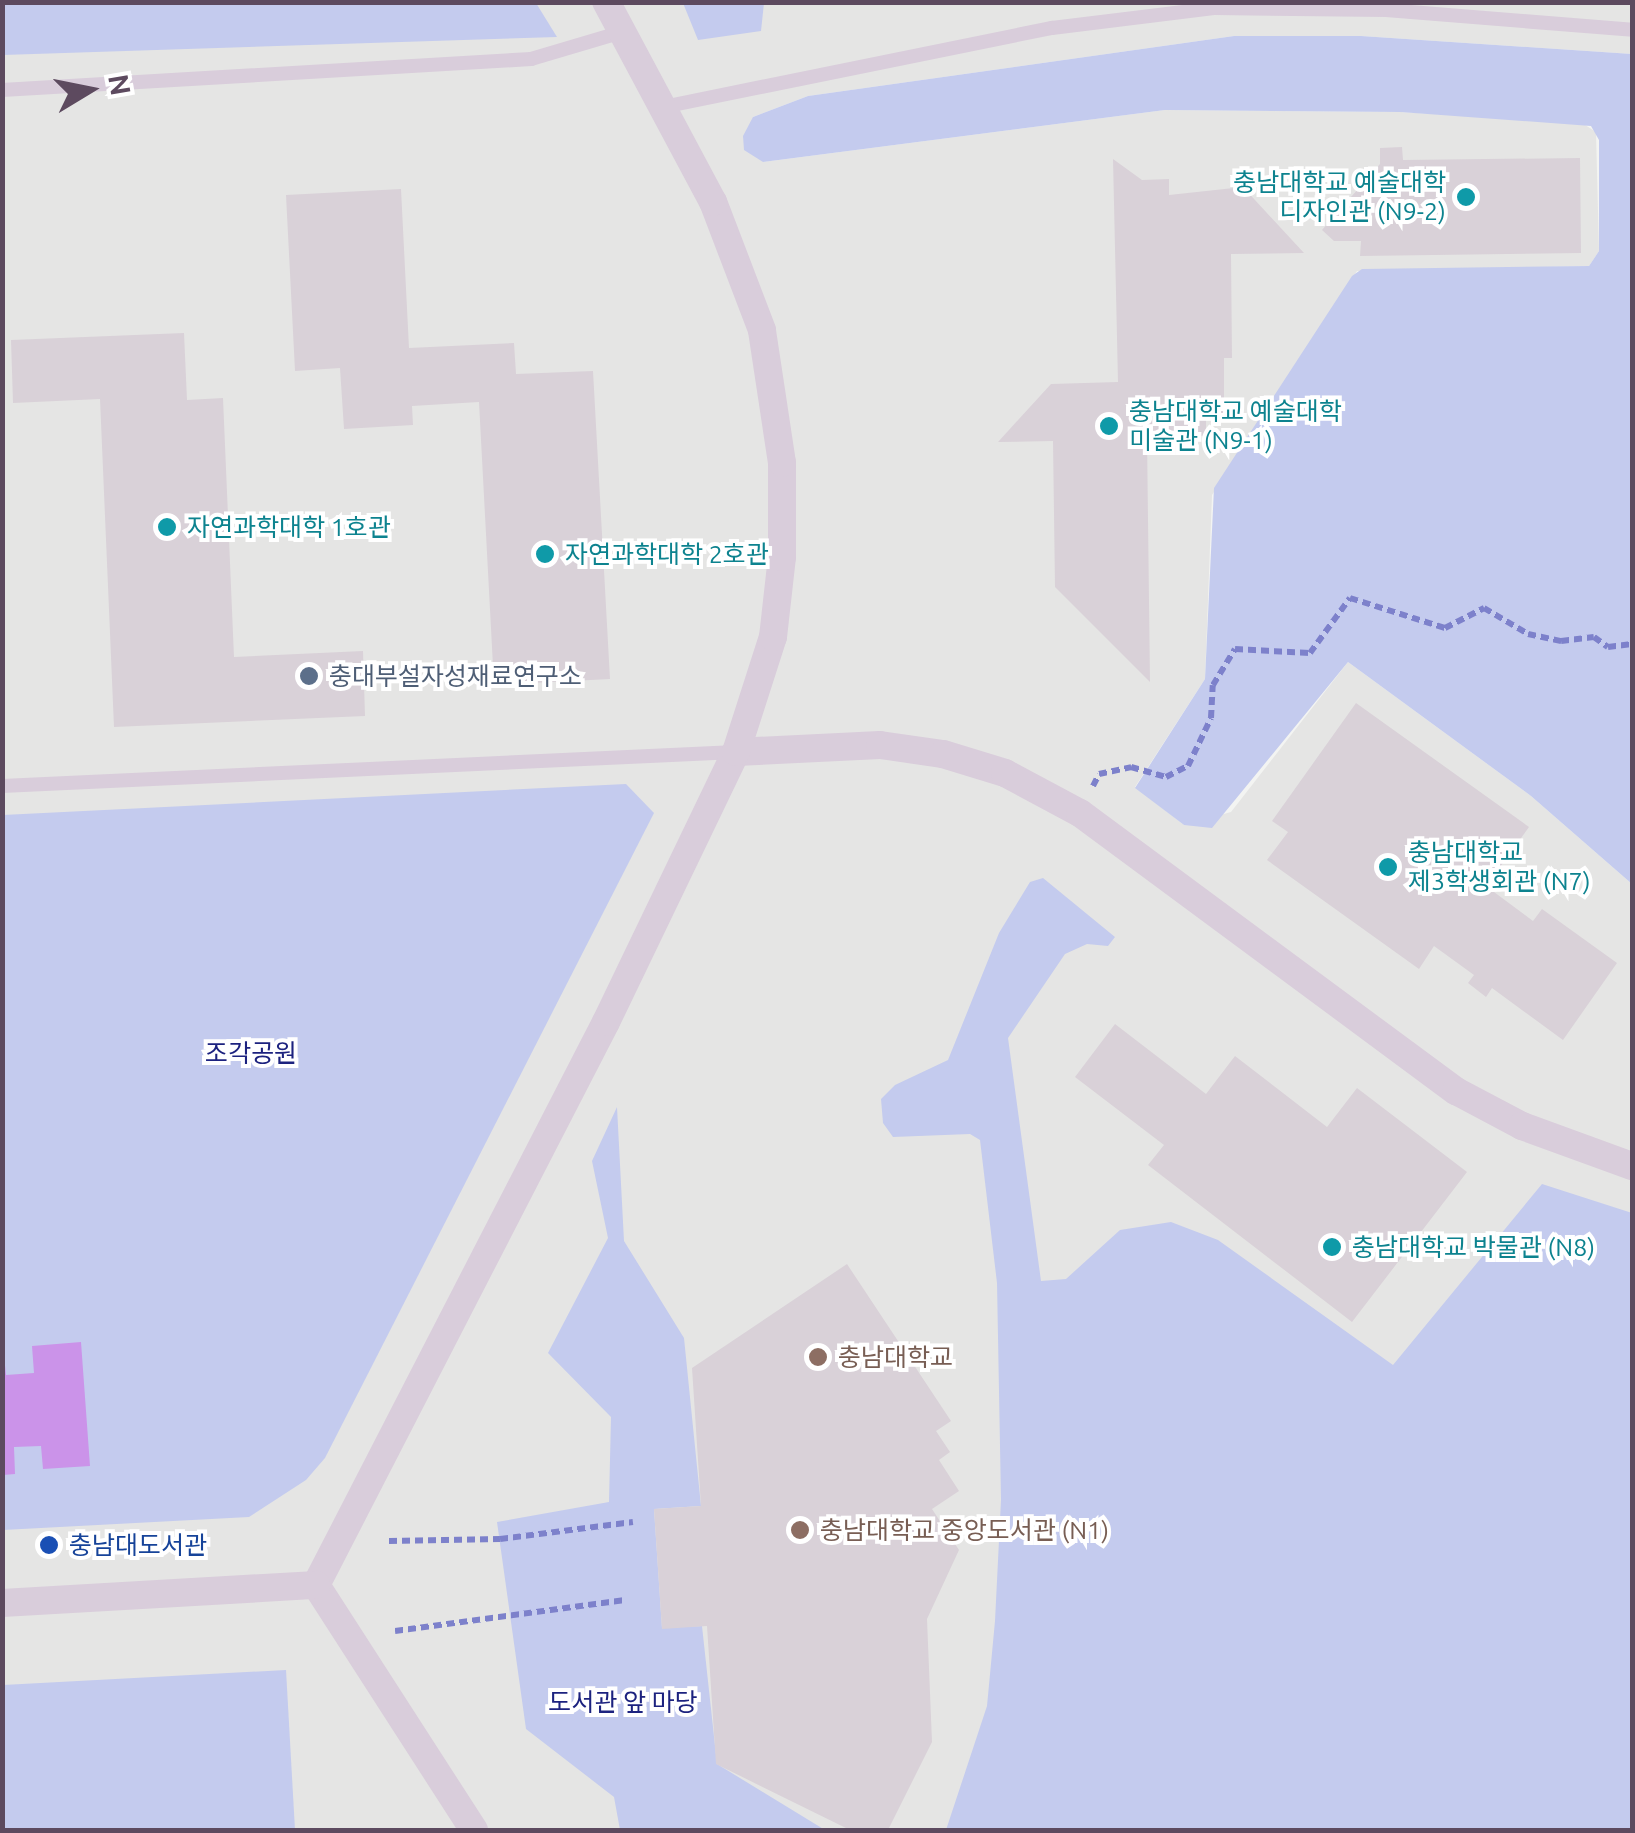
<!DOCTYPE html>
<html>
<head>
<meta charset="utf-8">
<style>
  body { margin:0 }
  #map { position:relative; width:1635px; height:1833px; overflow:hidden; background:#f3f4f2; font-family:Ubuntu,"Noto Sans KR",sans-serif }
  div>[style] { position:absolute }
  .education>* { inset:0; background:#e5e5e4 }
  .green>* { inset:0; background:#c4cbee }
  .water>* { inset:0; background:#cb93e9 }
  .building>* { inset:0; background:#d9d1d8 }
  .path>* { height:6px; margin-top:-3px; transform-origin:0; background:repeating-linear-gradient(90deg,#7d81cb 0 8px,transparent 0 13px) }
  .service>* { height:14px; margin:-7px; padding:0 7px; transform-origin:7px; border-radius:7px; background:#d9cddb }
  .minor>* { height:28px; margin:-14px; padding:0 14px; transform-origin:14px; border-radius:14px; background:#d9cddb }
  .dots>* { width:28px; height:28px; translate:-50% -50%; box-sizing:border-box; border:5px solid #fff; border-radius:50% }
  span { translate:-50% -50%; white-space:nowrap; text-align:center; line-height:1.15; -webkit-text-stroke:8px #fff; paint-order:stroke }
  .culture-label { font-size:25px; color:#0d838f }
  .right { translate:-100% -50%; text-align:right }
  .left { translate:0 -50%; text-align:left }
  .service-label { font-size:25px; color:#4e5e75 }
  .park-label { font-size:25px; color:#1c227f }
  .education-label { font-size:25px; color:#785e54 }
  .transit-label { font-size:25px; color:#164399 }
  .frame { position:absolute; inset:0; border:5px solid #5d4a5f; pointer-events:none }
  .north { position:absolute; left:40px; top:40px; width:100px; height:100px; -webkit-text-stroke:8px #fff; paint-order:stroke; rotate:80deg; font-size:28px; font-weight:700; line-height:40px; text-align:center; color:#5d4a5f }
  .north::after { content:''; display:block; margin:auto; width:35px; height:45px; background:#5d4a5f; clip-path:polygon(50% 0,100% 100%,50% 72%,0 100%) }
</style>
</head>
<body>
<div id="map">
  <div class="education">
    <i style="clip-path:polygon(3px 3px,1632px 3px,1632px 54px,1361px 36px,1234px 36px,808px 96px,753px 117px,763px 162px,1165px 110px,1400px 112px,1582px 123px,1596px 132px,1599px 251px,1589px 266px,1357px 271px,1212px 495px,1205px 679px,1135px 787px,1184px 825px,1231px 812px,1348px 662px,1531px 796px,1632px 884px,1632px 1830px,3px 1830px)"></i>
  </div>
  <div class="green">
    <i style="clip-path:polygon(2px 3px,536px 3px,557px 37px,3px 55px)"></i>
    <i style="clip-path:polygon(683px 3px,764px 3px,761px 31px,698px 40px)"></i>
    <i style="clip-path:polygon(1234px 36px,1361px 36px,1632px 54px,1632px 884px,1531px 796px,1348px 662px,1212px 828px,1184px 825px,1135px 788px,1205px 679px,1214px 488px,1352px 276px,1362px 269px,1589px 266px,1599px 251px,1599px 140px,1591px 126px,1400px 112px,1165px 110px,763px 162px,744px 150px,743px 136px,753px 117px,808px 96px)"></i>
    <i style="clip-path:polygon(626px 784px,654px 813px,325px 1458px,306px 1480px,249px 1517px,3px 1530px,3px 815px)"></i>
    <i style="clip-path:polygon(1043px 878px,1115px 937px,1108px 946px,1087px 944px,1065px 954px,1008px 1038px,1041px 1281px,1066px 1279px,1120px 1230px,1171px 1222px,1218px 1240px,1393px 1365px,1542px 1184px,1632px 1213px,1632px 1830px,946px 1830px,987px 1706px,995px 1621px,1001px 1500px,997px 1283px,980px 1140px,970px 1134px,893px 1137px,883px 1123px,881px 1099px,895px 1085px,948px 1060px,999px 933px,1030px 882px)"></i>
    <i style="clip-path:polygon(617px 1107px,624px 1241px,684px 1338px,701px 1506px,654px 1509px,662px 1628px,702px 1626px,717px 1764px,825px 1830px,620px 1830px,614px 1797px,526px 1729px,497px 1522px,609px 1502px,611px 1417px,548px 1353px,608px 1238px,592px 1161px)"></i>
    <i style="clip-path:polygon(286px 1670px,295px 1830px,3px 1830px,3px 1685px)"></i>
  </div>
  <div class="water">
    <i style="clip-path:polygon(81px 1342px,90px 1466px,43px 1469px,41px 1446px,14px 1447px,15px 1474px,3px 1475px,3px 1346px,6px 1375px,34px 1373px,32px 1346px)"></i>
  </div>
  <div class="building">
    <i style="clip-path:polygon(1402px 147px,1403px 160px,1580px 158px,1581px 253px,1360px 256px,1361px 241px,1334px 241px,1322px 230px,1380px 164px,1380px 148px)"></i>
    <i style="clip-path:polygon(1113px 159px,1142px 180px,1169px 179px,1169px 195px,1243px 187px,1304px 253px,1231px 254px,1232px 358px,1224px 358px,1224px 415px,1206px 415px,1206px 436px,1147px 437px,1150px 682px,1055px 587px,1053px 441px,998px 442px,1051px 384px,1118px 382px)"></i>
    <i style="clip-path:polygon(401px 189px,409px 348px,514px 343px,516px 374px,593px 371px,610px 679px,494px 685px,479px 402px,412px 406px,413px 425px,344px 429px,340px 368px,295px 371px,286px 195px)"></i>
    <i style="clip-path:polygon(184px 333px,187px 400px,223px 398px,234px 657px,363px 651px,365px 716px,114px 727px,100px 399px,13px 403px,11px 340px)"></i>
    <i style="clip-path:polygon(1356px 703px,1529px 827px,1495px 874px,1503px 879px,1494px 892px,1533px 921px,1542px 909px,1617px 963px,1563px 1040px,1492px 988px,1486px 997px,1468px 983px,1474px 975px,1434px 946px,1419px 969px,1267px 860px,1288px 832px,1272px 821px)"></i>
    <i style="clip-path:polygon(1115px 1024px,1206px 1094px,1235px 1056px,1327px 1127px,1357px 1088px,1467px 1172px,1352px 1322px,1148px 1165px,1164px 1145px,1075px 1077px)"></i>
    <i style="clip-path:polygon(847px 1264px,951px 1421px,936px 1431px,950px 1452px,939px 1460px,959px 1491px,932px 1509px,959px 1550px,927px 1619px,932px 1742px,888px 1830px,850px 1830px,716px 1764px,707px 1626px,662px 1629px,654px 1509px,701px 1506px,692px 1368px)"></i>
  </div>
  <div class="path">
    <i style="left:1093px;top:786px;width:13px;rotate:-63deg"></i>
    <i style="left:1099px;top:774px;width:33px;rotate:-12deg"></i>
    <i style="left:1131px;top:767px;width:36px;rotate:16deg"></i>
    <i style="left:1166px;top:777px;width:25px;rotate:-27deg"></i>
    <i style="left:1188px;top:766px;width:53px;rotate:-64.4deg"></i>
    <i style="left:1211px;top:718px;width:33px;rotate:-87deg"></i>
    <i style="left:1213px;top:685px;width:42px;rotate:-58.6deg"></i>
    <i style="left:1235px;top:649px;width:75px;rotate:3.1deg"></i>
    <i style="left:1310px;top:653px;width:68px;rotate:-54deg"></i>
    <i style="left:1350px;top:598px;width:100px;rotate:17.5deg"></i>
    <i style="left:1445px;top:628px;width:44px;rotate:-27.1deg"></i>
    <i style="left:1484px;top:608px;width:51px;rotate:30.6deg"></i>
    <i style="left:1528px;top:634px;width:34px;rotate:12deg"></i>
    <i style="left:1561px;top:641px;width:33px;rotate:-7deg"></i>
    <i style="left:1594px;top:637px;width:17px;rotate:36deg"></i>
    <i style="left:1608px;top:647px;width:24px;rotate:-7deg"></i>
    <i style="left:389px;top:1541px;width:111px;rotate:-1deg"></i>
    <i style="left:500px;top:1539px;width:134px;rotate:-7.3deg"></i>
    <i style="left:395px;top:1631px;width:232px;rotate:-7.7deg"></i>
  </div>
  <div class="service">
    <i style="left:2px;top:90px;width:530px;rotate:-3.35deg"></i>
    <i style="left:531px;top:59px;width:95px;rotate:-16.5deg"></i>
    <i style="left:663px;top:107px;width:397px;rotate:-11.5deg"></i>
    <i style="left:1052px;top:28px;width:163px;rotate:-7deg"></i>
    <i style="left:1214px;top:8px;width:172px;rotate:0.7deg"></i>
    <i style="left:1386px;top:10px;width:247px;rotate:4.6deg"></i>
    <i style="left:2px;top:786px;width:735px;rotate:-2.65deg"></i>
  </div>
  <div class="minor">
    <i style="left:736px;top:752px;width:144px;rotate:-2.8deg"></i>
    <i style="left:880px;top:745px;width:64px;rotate:8.1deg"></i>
    <i style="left:943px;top:754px;width:65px;rotate:17deg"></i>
    <i style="left:1005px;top:773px;width:85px;rotate:28.1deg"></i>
    <i style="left:1080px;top:813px;width:468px;rotate:36.5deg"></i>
    <i style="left:1456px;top:1091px;width:75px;rotate:27.9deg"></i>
    <i style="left:1522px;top:1126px;width:117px;rotate:20deg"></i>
    <i style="left:316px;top:1585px;width:633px;rotate:-62.75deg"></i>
    <i style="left:606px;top:1022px;width:300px;rotate:-64.3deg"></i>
    <i style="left:736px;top:752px;width:121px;rotate:-72.2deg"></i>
    <i style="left:773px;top:637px;width:81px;rotate:-83.6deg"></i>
    <i style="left:782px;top:557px;width:94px;rotate:-90deg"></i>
    <i style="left:782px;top:463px;width:134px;rotate:-98.6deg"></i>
    <i style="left:762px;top:330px;width:137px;rotate:-110.9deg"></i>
    <i style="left:713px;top:202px;width:227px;rotate:-118.1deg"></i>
    <i style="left:316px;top:1585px;width:292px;rotate:57.2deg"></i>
    <i style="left:2px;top:1603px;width:315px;rotate:-3.3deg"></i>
  </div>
  <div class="dots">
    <i style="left:1466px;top:197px;background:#0f9aa8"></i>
    <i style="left:1109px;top:426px;background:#0f9aa8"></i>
    <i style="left:167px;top:527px;background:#0f9aa8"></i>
    <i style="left:545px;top:554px;background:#0f9aa8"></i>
    <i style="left:309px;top:676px;background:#5c6f8a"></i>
    <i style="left:1388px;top:867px;background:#0f9aa8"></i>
    <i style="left:1332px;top:1247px;background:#0f9aa8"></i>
    <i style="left:818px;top:1357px;background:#8d6e63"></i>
    <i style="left:800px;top:1530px;background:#8d6e63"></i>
    <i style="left:49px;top:1545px;background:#1a4fb4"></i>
  </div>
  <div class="culture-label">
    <span class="right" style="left:1446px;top:197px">충남대학교 예술대학<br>디자인관 (N9-2)</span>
    <span class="left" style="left:1129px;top:426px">충남대학교 예술대학<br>미술관 (N9-1)</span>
    <span class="left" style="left:187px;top:527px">자연과학대학 1호관</span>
    <span class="left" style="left:565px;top:554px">자연과학대학 2호관</span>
    <span class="left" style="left:1408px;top:867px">충남대학교<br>제3학생회관 (N7)</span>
    <span class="left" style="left:1352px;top:1247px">충남대학교 박물관 (N8)</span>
  </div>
  <div class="service-label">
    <span class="left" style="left:329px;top:676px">충대부설자성재료연구소</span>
  </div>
  <div class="park-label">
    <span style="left:251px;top:1053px">조각공원</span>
    <span style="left:623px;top:1702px">도서관 앞 마당</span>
  </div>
  <div class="education-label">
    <span class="left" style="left:838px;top:1357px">충남대학교</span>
    <span class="left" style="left:820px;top:1530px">충남대학교 중앙도서관 (N1)</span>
  </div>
  <div class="transit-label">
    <span class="left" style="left:69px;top:1545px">충남대도서관</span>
  </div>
  <div class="frame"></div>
  <div class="north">N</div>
</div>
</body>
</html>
